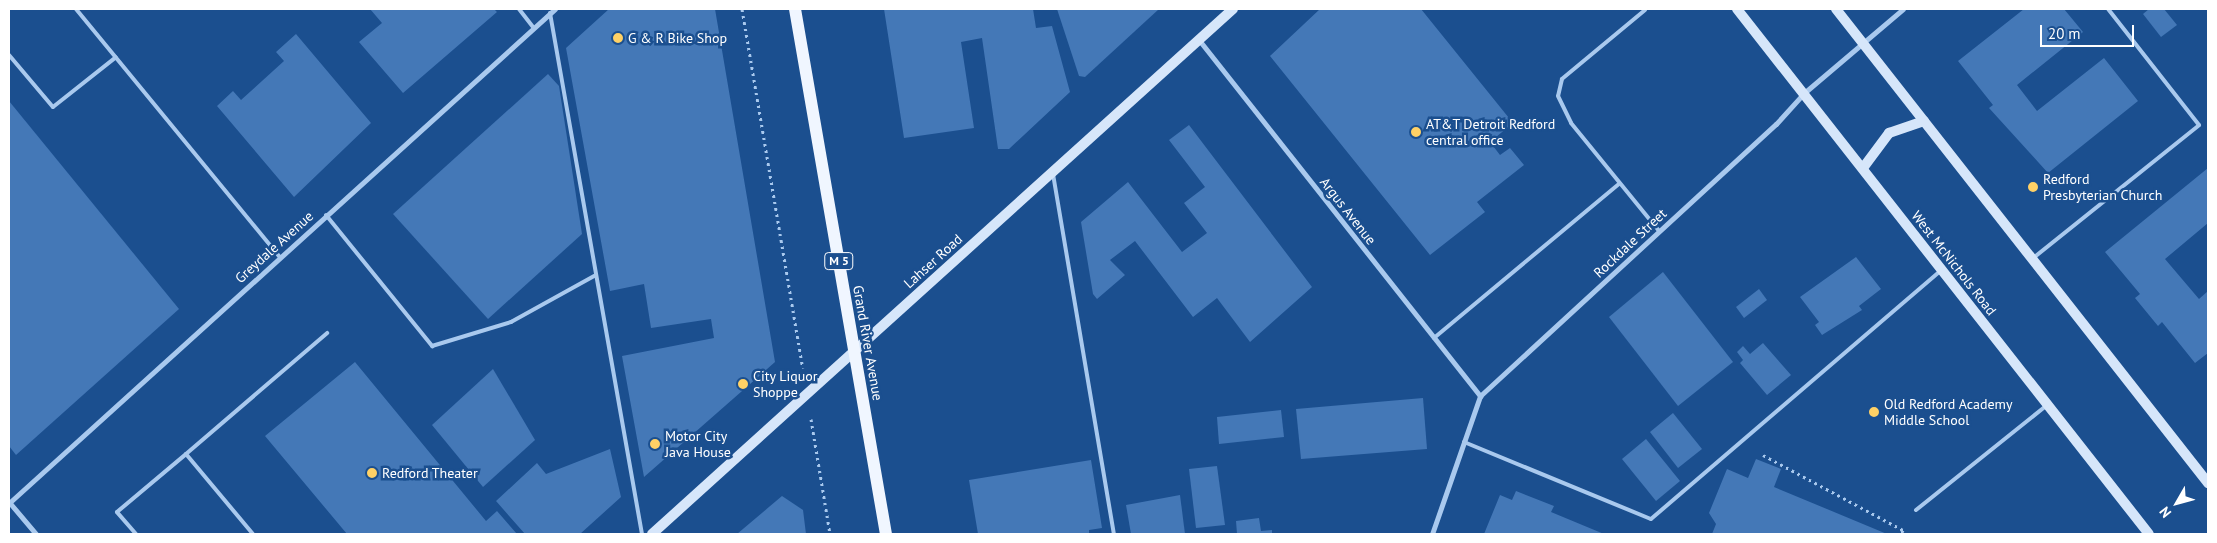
<!DOCTYPE html>
<html>
<head>
<meta charset="utf-8">
<style>
  body { margin:0 }
  #map { position:relative; width:2217px; height:543px; overflow:hidden; background:#1b4f8f; font-family:"PT Sans",sans-serif }
  div>[style] { position:absolute }
  .building>* { inset:0; background:#4478b7 }
  .path>* { height:3px; margin-top:-1.5px; transform-origin:0; background:repeating-linear-gradient(90deg,#a9c9ee 0 2.5px,transparent 0 6.5px) }
  .lane>* { height:4px; margin:-2px; padding:0 2px; transform-origin:2px; border-radius:2px; background:#a9c9ee }
  .street>* { height:5px; margin:-2.5px; padding:0 2.5px; transform-origin:2.5px; border-radius:2.5px; background:#a9c9ee }
  .secondary>* { height:10px; margin:-5px; padding:0 5px; transform-origin:5px; border-radius:5px; background:#d6e6fa }
  .primary>* { height:12px; margin:-6px; padding:0 6px; transform-origin:6px; border-radius:6px; background:#f0f6ff }
  .dots>* { width:14px; height:14px; translate:-50% -50%; box-sizing:border-box; border:2px solid #1b4f8f; border-radius:50% }
  span { translate:-50% -50%; white-space:nowrap; text-align:center; line-height:1.15; -webkit-text-stroke:5px #1b4f8f; paint-order:stroke }
  .shield-label span { padding:1px 4px; background:#1b4f8f; border:1px solid; border-radius:4px; -webkit-text-stroke-width:0 }
  .shield-label { font-size:12px; color:#fff; font-weight:700 }
  .poi-label { font-size:14px; color:#fff }
  .left { translate:0 -50%; text-align:left }
  .street-label { font-size:14px; color:#fff }
  .frame { position:absolute; inset:0; border:10px solid #fff; pointer-events:none }
  .north { position:absolute; left:2152px; top:478px; width:50px; height:50px; -webkit-text-stroke:4px #1b4f8f; paint-order:stroke; rotate:232deg; font-size:14px; font-weight:700; line-height:20px; text-align:center; color:#fff }
  .north::after { content:''; display:block; margin:auto; width:18px; height:22px; background:#fff; clip-path:polygon(50% 0,100% 100%,50% 72%,0 100%) }
  .scale { position:absolute; left:2040px; top:25px; width:94px; height:22px; box-sizing:border-box; border:2px solid #fff; border-top:0; padding-left:6px; font-size:15px; line-height:18px; white-space:nowrap; color:#fff; -webkit-text-stroke:4px #1b4f8f; paint-order:stroke }
</style>
</head>
<body>
<div id="map">
  <div class="building">
    <i style="clip-path:polygon(370px 9px,494px 9px,497px 12px,403px 93px,359px 42px,382px 23px)"></i>
    <i style="clip-path:polygon(609px 9px,715px 9px,775px 362px,644px 477px,622px 356px,714px 338px,711px 319px,651px 328px,644px 284px,610px 291px,566px 48px)"></i>
    <i style="clip-path:polygon(884px 9px,1033px 9px,1036px 28px,1052px 26px,1070px 92px,1009px 149px,998px 149px,982px 38px,961px 42px,974px 128px,904px 138px)"></i>
    <i style="clip-path:polygon(1057px 9px,1159px 9px,1085px 77px,1079px 76px)"></i>
    <i style="clip-path:polygon(1320px 9px,1421px 9px,1513px 123px,1490px 142px,1500px 155px,1510px 148px,1524px 165px,1477px 202px,1485px 212px,1430px 255px,1270px 56px)"></i>
    <i style="clip-path:polygon(2024px 9px,2064px 9px,2083px 32px,2017px 85px,2037px 111px,2104px 58px,2138px 101px,2048px 173px,1989px 108px,1993px 105px,1958px 61px)"></i>
    <i style="clip-path:polygon(2149px 9px,2164px 9px,2177px 25px,2161px 37px,2143px 14px)"></i>
    <i style="clip-path:polygon(296px 34px,371px 123px,294px 197px,217px 106px,233px 91px,241px 100px,284px 61px,276px 52px)"></i>
    <i style="clip-path:polygon(548px 74px,559px 86px,582px 234px,488px 319px,393px 214px)"></i>
    <i style="clip-path:polygon(9px 101px,179px 309px,16px 455px,9px 446px)"></i>
    <i style="clip-path:polygon(1189px 125px,1312px 287px,1250px 342px,1217px 298px,1193px 317px,1135px 241px,1110px 260px,1125px 275px,1097px 299px,1093px 294px,1081px 222px,1128px 182px,1182px 252px,1207px 233px,1184px 203px,1205px 187px,1169px 140px)"></i>
    <i style="clip-path:polygon(2208px 168px,2208px 223px,2165px 259px,2199px 299px,2208px 291px,2208px 353px,2195px 363px,2162px 322px,2158px 326px,2135px 298px,2140px 294px,2105px 252px)"></i>
    <i style="clip-path:polygon(1856px 257px,1881px 289px,1859px 306px,1862px 310px,1822px 335px,1815px 325px,1819px 322px,1800px 297px)"></i>
    <i style="clip-path:polygon(1663px 272px,1733px 362px,1678px 406px,1609px 317px)"></i>
    <i style="clip-path:polygon(1759px 289px,1767px 300px,1744px 318px,1736px 307px)"></i>
    <i style="clip-path:polygon(1763px 343px,1791px 375px,1767px 395px,1740px 363px,1743px 360px,1737px 352px,1743px 346px,1750px 354px)"></i>
    <i style="clip-path:polygon(355px 362px,486px 521px,497px 511px,517px 534px,347px 534px,265px 436px)"></i>
    <i style="clip-path:polygon(493px 369px,535px 440px,483px 487px,432px 425px)"></i>
    <i style="clip-path:polygon(1423px 398px,1427px 449px,1301px 459px,1296px 409px)"></i>
    <i style="clip-path:polygon(1281px 410px,1284px 437px,1219px 444px,1217px 417px)"></i>
    <i style="clip-path:polygon(1673px 413px,1702px 449px,1678px 468px,1650px 432px)"></i>
    <i style="clip-path:polygon(1646px 439px,1680px 481px,1656px 501px,1622px 459px)"></i>
    <i style="clip-path:polygon(610px 449px,621px 497px,580px 534px,525px 534px,496px 501px,537px 463px,546px 474px)"></i>
    <i style="clip-path:polygon(1756px 459px,1781px 469px,1774px 487px,1887px 534px,1712px 534px,1716px 524px,1709px 513px,1727px 469px,1748px 478px)"></i>
    <i style="clip-path:polygon(1091px 460px,1102px 528px,1089px 530px,1089px 534px,978px 534px,969px 480px)"></i>
    <i style="clip-path:polygon(1217px 466px,1225px 525px,1196px 528px,1189px 469px)"></i>
    <i style="clip-path:polygon(1516px 491px,1554px 506px,1551px 512px,1604px 534px,1484px 534px,1500px 495px,1512px 500px)"></i>
    <i style="clip-path:polygon(1180px 495px,1185px 534px,1131px 534px,1126px 505px)"></i>
    <i style="clip-path:polygon(782px 496px,803px 510px,806px 534px,737px 534px)"></i>
    <i style="clip-path:polygon(1259px 518px,1261px 531px,1272px 530px,1272px 534px,1237px 534px,1236px 521px)"></i>
  </div>
  <div class="path">
    <i style="left:742px;top:9px;width:364px;rotate:80.4deg"></i>
    <i style="left:811px;top:419px;width:117px;rotate:80.6deg"></i>
    <i style="left:1763px;top:455px;width:159px;rotate:28.2deg"></i>
    <i style="left:1903px;top:530px;width:4px;rotate:117deg"></i>
  </div>
  <div class="lane">
    <i style="left:76px;top:9px;width:321px;rotate:50.6deg"></i>
    <i style="left:519px;top:9px;width:24px;rotate:52deg"></i>
    <i style="left:1645px;top:10px;width:108px;rotate:140.3deg"></i>
    <i style="left:1562px;top:79px;width:17px;rotate:103deg"></i>
    <i style="left:1558px;top:96px;width:30px;rotate:64deg"></i>
    <i style="left:1571px;top:123px;width:139px;rotate:50.8deg"></i>
    <i style="left:550px;top:13px;width:529px;rotate:79.99deg"></i>
    <i style="left:9px;top:55px;width:68px;rotate:49.8deg"></i>
    <i style="left:53px;top:107px;width:80px;rotate:-38.4deg"></i>
    <i style="left:1053px;top:174px;width:365px;rotate:80.4deg"></i>
    <i style="left:326px;top:215px;width:169px;rotate:51deg"></i>
    <i style="left:432px;top:346px;width:83px;rotate:-16.9deg"></i>
    <i style="left:511px;top:322px;width:95px;rotate:-29deg"></i>
    <i style="left:2032px;top:259px;width:214px;rotate:-38.7deg"></i>
    <i style="left:2199px;top:125px;width:147px;rotate:-128.1deg"></i>
    <i style="left:1434px;top:338px;width:241px;rotate:-39.8deg"></i>
    <i style="left:1464px;top:442px;width:202px;rotate:22.4deg"></i>
    <i style="left:1651px;top:519px;width:381px;rotate:-40.6deg"></i>
    <i style="left:186px;top:454px;width:186px;rotate:-40.6deg"></i>
    <i style="left:1916px;top:510px;width:168px;rotate:-38.7deg"></i>
    <i style="left:136px;top:534px;width:29px;rotate:-131deg"></i>
    <i style="left:117px;top:512px;width:90px;rotate:-40deg"></i>
    <i style="left:186px;top:454px;width:104px;rotate:50.1deg"></i>
  </div>
  <div class="street">
    <i style="left:1199px;top:40px;width:454px;rotate:51.7deg"></i>
    <i style="left:9px;top:502px;width:42px;rotate:49.8deg"></i>
    <i style="left:9px;top:503px;width:736px;rotate:-42.14deg"></i>
    <i style="left:1432px;top:534px;width:146px;rotate:-70.8deg"></i>
    <i style="left:1480px;top:396px;width:402px;rotate:-42.6deg"></i>
    <i style="left:1776px;top:124px;width:42px;rotate:-47.9deg"></i>
    <i style="left:1804px;top:93px;width:130px;rotate:-40.3deg"></i>
  </div>
  <div class="secondary">
    <i style="left:1737px;top:9px;width:667px;rotate:51.88deg"></i>
    <i style="left:1836px;top:9px;width:603px;rotate:51.87deg"></i>
    <i style="left:1863px;top:168px;width:44px;rotate:-53.4deg"></i>
    <i style="left:1889px;top:133px;width:37px;rotate:-19deg"></i>
    <i style="left:652px;top:534px;width:783px;rotate:-42.1deg"></i>
  </div>
  <div class="primary">
    <i style="left:795px;top:9px;width:533px;rotate:80.17deg"></i>
  </div>
  <div class="dots">
    <i style="left:618px;top:38px;background:#ffd166"></i>
    <i style="left:1416px;top:132px;background:#ffd166"></i>
    <i style="left:2033px;top:187px;background:#ffd166"></i>
    <i style="left:743px;top:384px;background:#ffd166"></i>
    <i style="left:1874px;top:412px;background:#ffd166"></i>
    <i style="left:655px;top:444px;background:#ffd166"></i>
    <i style="left:372px;top:473px;background:#ffd166"></i>
  </div>
  <div class="shield-label">
    <span style="left:839px;top:261px">M 5</span>
  </div>
  <div class="poi-label">
    <span class="left" style="left:628px;top:38px">G &amp; R Bike Shop</span>
    <span class="left" style="left:1426px;top:132px">AT&amp;T Detroit Redford<br>central office</span>
    <span class="left" style="left:2043px;top:187px">Redford<br>Presbyterian Church</span>
    <span class="left" style="left:753px;top:384px">City Liquor<br>Shoppe</span>
    <span class="left" style="left:1884px;top:412px">Old Redford Academy<br>Middle School</span>
    <span class="left" style="left:665px;top:444px">Motor City<br>Java House</span>
    <span class="left" style="left:382px;top:473px">Redford Theater</span>
  </div>
  <div class="street-label">
    <span style="left:1348px;top:211px;rotate:52deg">Argus Avenue</span>
    <span style="left:1630px;top:243px;rotate:-43deg">Rockdale Street</span>
    <span style="left:274px;top:247px;rotate:-42deg">Greydale Avenue</span>
    <span style="left:933px;top:261px;rotate:-42deg">Lahser Road</span>
    <span style="left:1954px;top:263px;rotate:52deg">West McNichols Road</span>
    <span style="left:868px;top:343px;rotate:80deg">Grand River Avenue</span>
  </div>
  <div class="frame"></div>
  <div class="north">N</div>
  <div class="scale">20 m</div>
</div>
</body>
</html>
